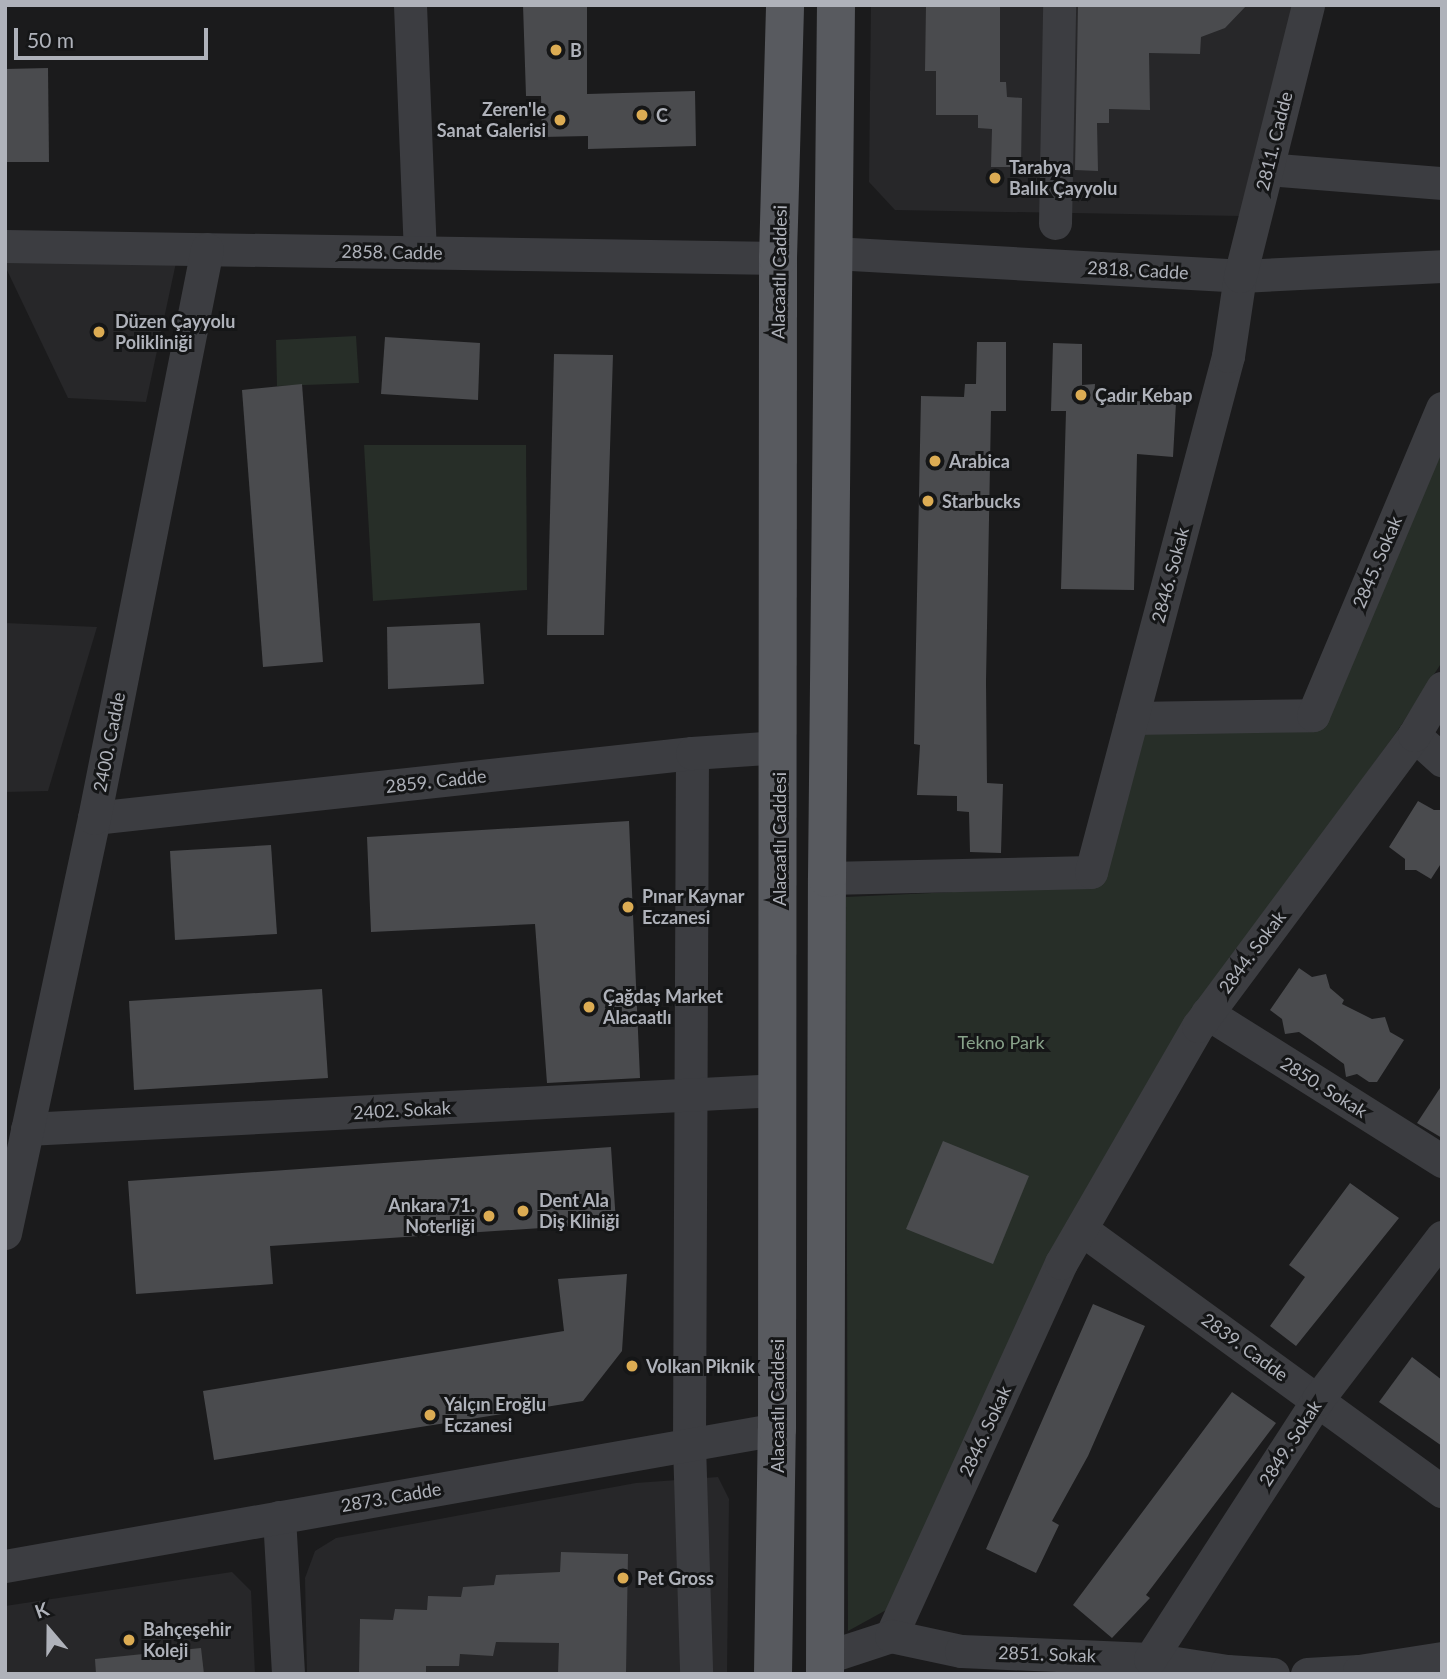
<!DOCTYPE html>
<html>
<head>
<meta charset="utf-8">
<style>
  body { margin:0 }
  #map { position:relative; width:1447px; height:1679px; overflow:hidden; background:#1b1b1c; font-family:Lato,sans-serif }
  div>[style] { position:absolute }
  .built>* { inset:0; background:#272729 }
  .green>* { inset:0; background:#272e28 }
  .building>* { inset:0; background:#4a4b4e }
  .minor>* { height:33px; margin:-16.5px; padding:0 16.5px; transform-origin:16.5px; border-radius:16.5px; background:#3c3d41 }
  .major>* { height:38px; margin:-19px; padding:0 19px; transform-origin:19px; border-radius:19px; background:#585a5f }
  .dots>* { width:19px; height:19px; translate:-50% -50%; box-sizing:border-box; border:4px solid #151617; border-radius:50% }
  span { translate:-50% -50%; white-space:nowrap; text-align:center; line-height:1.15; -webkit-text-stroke:6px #151617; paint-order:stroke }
  .poi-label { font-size:18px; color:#afb2ba; font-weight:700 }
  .left { translate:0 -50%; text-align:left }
  .right { translate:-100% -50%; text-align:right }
  .street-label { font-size:18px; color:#afb2ba }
  .park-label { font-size:18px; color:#88a28a }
  .frame { position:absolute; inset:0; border:7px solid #afb2ba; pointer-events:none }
  .north { position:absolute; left:14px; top:1595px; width:70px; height:70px; -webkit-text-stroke:5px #151617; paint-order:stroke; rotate:340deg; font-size:19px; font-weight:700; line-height:28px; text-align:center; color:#afb2ba }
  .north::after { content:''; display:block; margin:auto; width:24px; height:32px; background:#afb2ba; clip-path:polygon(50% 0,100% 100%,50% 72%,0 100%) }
  .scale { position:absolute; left:14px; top:28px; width:194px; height:32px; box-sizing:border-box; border:4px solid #afb2ba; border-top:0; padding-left:9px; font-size:21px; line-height:24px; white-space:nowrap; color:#afb2ba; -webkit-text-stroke:5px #151617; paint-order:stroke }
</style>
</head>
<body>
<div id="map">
  <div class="built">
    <i style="clip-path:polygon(871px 5px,1297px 5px,1241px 216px,895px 210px,869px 182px)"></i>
    <i style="clip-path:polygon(5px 258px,177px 258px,146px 402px,68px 398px,5px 266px)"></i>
    <i style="clip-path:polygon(5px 623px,97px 627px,48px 791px,5px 792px)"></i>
    <i style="clip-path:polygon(718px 1477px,729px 1499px,727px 1674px,307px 1674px,305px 1578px,315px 1551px,336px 1538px,636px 1483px)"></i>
    <i style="clip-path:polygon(232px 1572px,251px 1591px,255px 1674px,5px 1674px,5px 1606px)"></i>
  </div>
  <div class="green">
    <i style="clip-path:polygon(356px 336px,359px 383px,277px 386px,276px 340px)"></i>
    <i style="clip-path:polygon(1442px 417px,1442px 662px,1398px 730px,1216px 980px,888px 1609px,848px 1631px,846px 897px,1101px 885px,1142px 730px,1302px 730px)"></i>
    <i style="clip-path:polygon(364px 445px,526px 445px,527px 590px,373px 601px)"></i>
  </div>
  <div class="building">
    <i style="clip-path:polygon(523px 5px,587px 5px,587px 94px,695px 91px,696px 146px,588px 149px,588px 136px,542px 137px,541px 96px,526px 96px)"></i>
    <i style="clip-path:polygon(926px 5px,1000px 5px,1000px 82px,1006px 82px,1007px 97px,1022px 98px,1021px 167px,991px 167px,992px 129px,978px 128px,978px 115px,936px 115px,936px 71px,925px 71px)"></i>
    <i style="clip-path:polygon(1078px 5px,1247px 5px,1225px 28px,1201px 37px,1200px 54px,1149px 53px,1150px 110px,1109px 109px,1109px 123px,1097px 123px,1098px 171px,1075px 170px)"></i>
    <i style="clip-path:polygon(48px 68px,49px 162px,5px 162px,5px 69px)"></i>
    <i style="clip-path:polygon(385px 337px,480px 343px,478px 400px,381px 394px)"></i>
    <i style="clip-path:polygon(977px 342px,1006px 342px,1006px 411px,991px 411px,986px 682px,987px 783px,1003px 784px,1001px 853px,970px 852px,969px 812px,957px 811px,957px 796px,917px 795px,920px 745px,914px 744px,921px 396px,964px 397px,965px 384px,976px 384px)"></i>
    <i style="clip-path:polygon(1053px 343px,1082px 344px,1082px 385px,1095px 384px,1094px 399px,1176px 403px,1173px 457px,1137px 454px,1134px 590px,1061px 589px,1066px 411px,1051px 411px)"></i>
    <i style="clip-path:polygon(554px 354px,613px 355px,604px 635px,547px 635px)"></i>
    <i style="clip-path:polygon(302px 384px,323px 662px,263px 667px,242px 390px)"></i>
    <i style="clip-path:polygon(480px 623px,484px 684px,388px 689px,387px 627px)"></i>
    <i style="clip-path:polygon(1418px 801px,1434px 810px,1442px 810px,1442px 862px,1431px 879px,1416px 870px,1405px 870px,1405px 859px,1389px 847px)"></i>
    <i style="clip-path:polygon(629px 821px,640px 1078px,547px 1083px,535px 924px,371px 932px,367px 837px)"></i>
    <i style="clip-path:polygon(271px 845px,277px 934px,175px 940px,170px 851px)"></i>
    <i style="clip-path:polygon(1299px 968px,1312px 977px,1326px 974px,1330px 988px,1344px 1000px,1342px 1004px,1372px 1019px,1385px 1017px,1390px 1032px,1404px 1040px,1377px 1082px,1369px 1082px,1357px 1074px,1346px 1077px,1344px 1064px,1315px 1043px,1299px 1032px,1285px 1034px,1282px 1019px,1270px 1010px)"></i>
    <i style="clip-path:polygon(322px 989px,328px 1078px,134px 1090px,129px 1001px)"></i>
    <i style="clip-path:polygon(1442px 1085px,1442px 1138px,1417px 1123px)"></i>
    <i style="clip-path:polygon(943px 1141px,1029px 1176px,993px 1264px,906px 1229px)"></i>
    <i style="clip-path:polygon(611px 1147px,616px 1223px,270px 1246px,273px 1284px,136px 1294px,128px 1181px)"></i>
    <i style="clip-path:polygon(1350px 1183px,1399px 1218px,1296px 1346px,1270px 1326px,1305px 1277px,1289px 1265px)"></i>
    <i style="clip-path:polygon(627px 1274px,622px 1351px,583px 1401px,214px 1460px,203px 1391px,564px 1331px,558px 1279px)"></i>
    <i style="clip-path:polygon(1093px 1304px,1145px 1326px,1088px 1456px,1052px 1521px,1059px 1525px,1036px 1573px,986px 1549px)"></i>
    <i style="clip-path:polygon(1412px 1357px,1442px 1380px,1442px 1446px,1379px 1402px)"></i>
    <i style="clip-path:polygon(1232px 1392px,1276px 1423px,1146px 1595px,1150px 1598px,1112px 1638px,1073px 1605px)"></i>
    <i style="clip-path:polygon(561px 1552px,628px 1554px,626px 1674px,558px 1674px,559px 1643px,496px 1642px,493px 1656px,460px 1654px,459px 1666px,426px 1666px,426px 1674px,359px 1674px,360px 1619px,393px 1620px,395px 1609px,427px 1610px,428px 1596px,461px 1597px,463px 1587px,494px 1585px,496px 1575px,560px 1572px)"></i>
    <i style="clip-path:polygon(201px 1648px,204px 1674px,96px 1674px,95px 1659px)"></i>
  </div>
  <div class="minor">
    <i style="left:410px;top:5px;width:247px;rotate:87.7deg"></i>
    <i style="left:1267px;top:169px;width:176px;rotate:4.6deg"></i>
    <i style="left:1055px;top:223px;width:218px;rotate:-88.9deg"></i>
    <i style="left:5px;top:246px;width:773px;rotate:0.89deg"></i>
    <i style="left:833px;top:253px;width:408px;rotate:3.2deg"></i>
    <i style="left:1240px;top:276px;width:202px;rotate:-2.8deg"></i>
    <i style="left:1132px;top:718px;width:181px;rotate:-0.9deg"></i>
    <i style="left:1313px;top:715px;width:333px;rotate:-67.2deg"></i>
    <i style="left:1414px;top:735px;width:38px;rotate:42deg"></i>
    <i style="left:692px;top:753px;width:692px;rotate:90.25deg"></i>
    <i style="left:689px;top:1445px;width:229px;rotate:88.2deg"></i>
    <i style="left:94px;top:818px;width:602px;rotate:-6.2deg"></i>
    <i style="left:692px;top:753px;width:87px;rotate:-3.9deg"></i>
    <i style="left:827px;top:878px;width:264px;rotate:-1.3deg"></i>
    <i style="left:1091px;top:872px;width:534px;rotate:-75.13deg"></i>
    <i style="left:1228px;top:356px;width:81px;rotate:-81.5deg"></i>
    <i style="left:1240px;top:276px;width:279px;rotate:-75.9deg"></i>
    <i style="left:1207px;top:1013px;width:278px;rotate:32.2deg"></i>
    <i style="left:27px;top:1129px;width:751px;rotate:-2.98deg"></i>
    <i style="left:1081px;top:1229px;width:446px;rotate:36deg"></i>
    <i style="left:5px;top:1233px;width:424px;rotate:-77.9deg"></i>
    <i style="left:94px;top:818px;width:580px;rotate:-78.77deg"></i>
    <i style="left:279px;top:1517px;width:157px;rotate:86.7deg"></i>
    <i style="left:5px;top:1566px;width:784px;rotate:-10.06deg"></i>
    <i style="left:891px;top:1636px;width:410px;rotate:-65.5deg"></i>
    <i style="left:1061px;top:1263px;width:274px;rotate:-60deg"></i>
    <i style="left:1198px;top:1026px;width:362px;rotate:-53.4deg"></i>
    <i style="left:1414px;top:735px;width:55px;rotate:-59.2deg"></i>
    <i style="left:824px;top:1658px;width:71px;rotate:-18.2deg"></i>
    <i style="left:891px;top:1636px;width:72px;rotate:12.1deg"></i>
    <i style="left:961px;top:1651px;width:189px;rotate:2.4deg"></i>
    <i style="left:1150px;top:1659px;width:78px;rotate:8.9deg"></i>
    <i style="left:1227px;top:1671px;width:46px;rotate:3.7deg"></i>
    <i style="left:1150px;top:1659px;width:310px;rotate:-57.1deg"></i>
    <i style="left:1318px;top:1399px;width:204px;rotate:-52.6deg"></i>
    <i style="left:1307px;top:1674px;width:52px;rotate:-3.3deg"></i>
    <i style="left:1359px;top:1671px;width:84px;rotate:-8.9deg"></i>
  </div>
  <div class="major">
    <i style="left:773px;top:1674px;width:245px;rotate:-89.1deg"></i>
    <i style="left:777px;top:1429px;width:1171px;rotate:-89.95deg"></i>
    <i style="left:778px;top:258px;width:253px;rotate:-88.4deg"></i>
    <i style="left:825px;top:1674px;width:796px;rotate:-89.86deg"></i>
    <i style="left:827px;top:878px;width:873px;rotate:-89.41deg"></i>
  </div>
  <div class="dots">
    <i style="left:556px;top:50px;background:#dcac53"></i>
    <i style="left:642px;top:115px;background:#dcac53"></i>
    <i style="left:560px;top:120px;background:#dcac53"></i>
    <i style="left:995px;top:178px;background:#dcac53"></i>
    <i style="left:99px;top:332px;background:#dcac53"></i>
    <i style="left:1081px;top:395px;background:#dcac53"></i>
    <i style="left:935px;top:461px;background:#dcac53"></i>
    <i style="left:928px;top:501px;background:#dcac53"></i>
    <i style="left:628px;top:907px;background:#dcac53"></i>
    <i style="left:589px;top:1007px;background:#dcac53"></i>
    <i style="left:523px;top:1211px;background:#dcac53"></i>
    <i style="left:489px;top:1216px;background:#dcac53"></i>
    <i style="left:632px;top:1366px;background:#dcac53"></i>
    <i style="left:430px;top:1415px;background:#dcac53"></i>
    <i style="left:623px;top:1578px;background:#dcac53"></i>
    <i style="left:129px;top:1640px;background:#dcac53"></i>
  </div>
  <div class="poi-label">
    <span class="left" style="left:570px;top:50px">B</span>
    <span class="right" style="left:546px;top:120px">Zeren'le<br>Sanat Galerisi</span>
    <span class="left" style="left:656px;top:115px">C</span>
    <span class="left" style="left:1009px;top:178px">Tarabya<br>Balık Çayyolu</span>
    <span class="left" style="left:115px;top:332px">Düzen Çayyolu<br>Polikliniği</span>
    <span class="left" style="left:1095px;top:395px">Çadır Kebap</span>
    <span class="left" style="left:949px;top:461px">Arabica</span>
    <span class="left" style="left:942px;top:501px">Starbucks</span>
    <span class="left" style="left:642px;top:907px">Pınar Kaynar<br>Eczanesi</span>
    <span class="left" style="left:603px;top:1007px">Çağdaş Market<br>Alacaatlı</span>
    <span class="left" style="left:539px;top:1211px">Dent Ala<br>Diş Kliniği</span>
    <span class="right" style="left:475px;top:1216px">Ankara 71.<br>Noterliği</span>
    <span class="left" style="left:646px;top:1366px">Volkan Piknik</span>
    <span class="left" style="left:444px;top:1415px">Yalçın Eroğlu<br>Eczanesi</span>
    <span class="left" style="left:637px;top:1578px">Pet Gross</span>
    <span class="left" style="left:143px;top:1640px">Bahçeşehir<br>Koleji</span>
  </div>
  <div class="street-label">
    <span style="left:1274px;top:141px;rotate:-76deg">2811. Cadde</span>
    <span style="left:392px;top:252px;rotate:1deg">2858. Cadde</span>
    <span style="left:1138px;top:270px;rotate:3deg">2818. Cadde</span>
    <span style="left:779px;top:272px;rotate:-89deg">Alacaatlı Caddesi</span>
    <span style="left:1377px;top:562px;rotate:-67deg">2845. Sokak</span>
    <span style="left:1170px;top:575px;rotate:-75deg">2846. Sokak</span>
    <span style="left:109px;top:742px;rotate:-79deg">2400. Cadde</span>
    <span style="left:436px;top:781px;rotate:-6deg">2859. Cadde</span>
    <span style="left:779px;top:839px;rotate:-90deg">Alacaatlı Caddesi</span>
    <span style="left:1252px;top:952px;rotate:-53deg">2844. Sokak</span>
    <span style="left:1324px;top:1087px;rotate:32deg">2850. Sokak</span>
    <span style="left:402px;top:1110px;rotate:-3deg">2402. Sokak</span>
    <span style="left:1245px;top:1347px;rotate:36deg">2839. Cadde</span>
    <span style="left:777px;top:1406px;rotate:-90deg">Alacaatlı Caddesi</span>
    <span style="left:985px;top:1431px;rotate:-65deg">2846. Sokak</span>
    <span style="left:1290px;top:1443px;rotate:-57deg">2849. Sokak</span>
    <span style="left:391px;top:1497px;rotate:-10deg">2873. Cadde</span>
    <span style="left:1047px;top:1654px;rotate:2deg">2851. Sokak</span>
  </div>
  <div class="park-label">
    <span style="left:1001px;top:1042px">Tekno Park</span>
  </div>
  <div class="frame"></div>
  <div class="north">K</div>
  <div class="scale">50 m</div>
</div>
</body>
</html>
